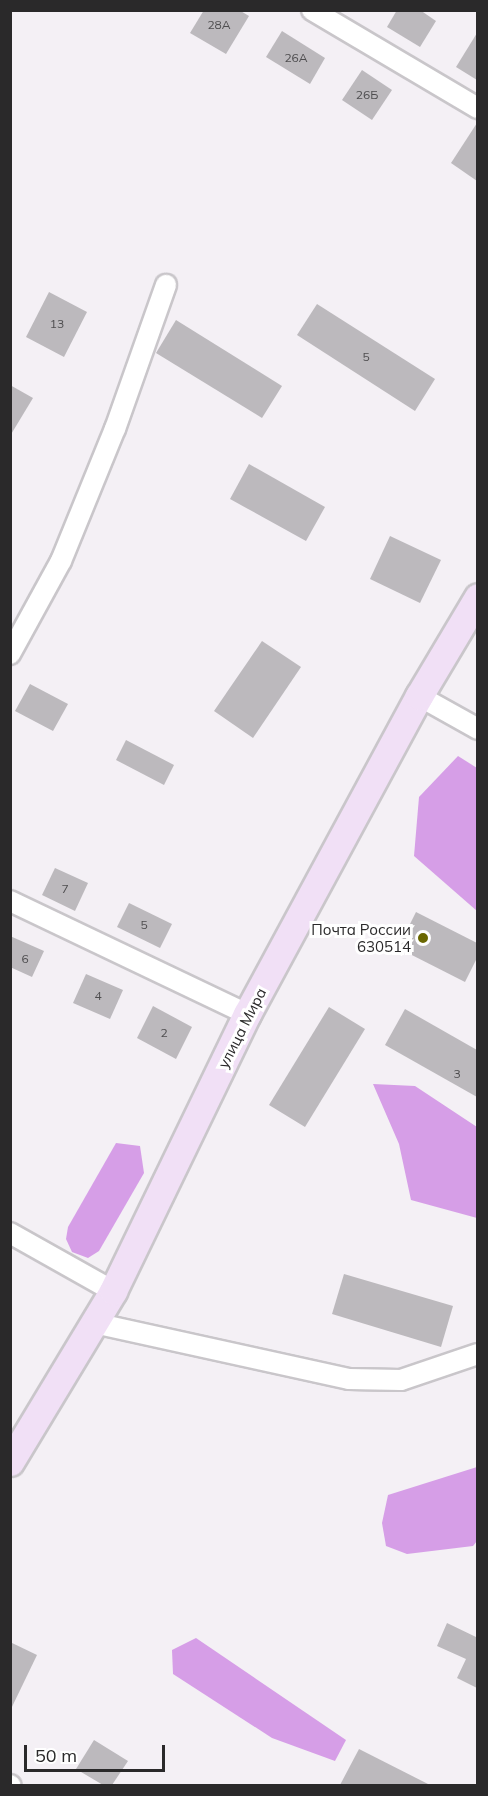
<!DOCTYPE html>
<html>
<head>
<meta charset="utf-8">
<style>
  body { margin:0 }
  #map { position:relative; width:488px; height:1796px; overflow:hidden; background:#f4f0f5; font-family:Mulish,sans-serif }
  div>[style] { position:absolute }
  .forest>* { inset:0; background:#d69ee7 }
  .building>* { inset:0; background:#bcb9bd }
  .roads { filter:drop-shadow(2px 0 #c9c6ca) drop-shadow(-2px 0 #c9c6ca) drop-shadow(0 2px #c9c6ca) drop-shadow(0 -2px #c9c6ca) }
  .street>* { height:20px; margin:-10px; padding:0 10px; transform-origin:10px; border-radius:10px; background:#fff }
  .secondary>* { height:27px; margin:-13.5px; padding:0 13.5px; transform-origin:13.5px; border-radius:13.5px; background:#f1e0f6 }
  .dots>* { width:16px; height:16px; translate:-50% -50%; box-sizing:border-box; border:3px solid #fff; border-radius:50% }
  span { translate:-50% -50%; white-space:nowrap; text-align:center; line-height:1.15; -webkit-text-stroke:6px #fff; paint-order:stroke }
  .number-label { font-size:12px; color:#4e4d4f }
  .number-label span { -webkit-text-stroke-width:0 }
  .poi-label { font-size:15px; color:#2a292a }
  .right { translate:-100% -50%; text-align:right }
  .street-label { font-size:15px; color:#2a292a }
  .frame { position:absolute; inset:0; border:12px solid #2a292a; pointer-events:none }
  .scale { position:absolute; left:24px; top:1745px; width:141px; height:27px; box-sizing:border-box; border:3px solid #2a292a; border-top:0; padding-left:8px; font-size:18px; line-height:21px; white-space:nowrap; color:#2a292a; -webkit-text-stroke:4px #fff; paint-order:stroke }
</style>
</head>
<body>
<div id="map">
  <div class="forest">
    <i style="clip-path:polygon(458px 756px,477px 768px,477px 911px,414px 856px,419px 797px)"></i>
    <i style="clip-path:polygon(373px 1084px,415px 1086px,477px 1127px,477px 1218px,411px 1200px,399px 1144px)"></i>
    <i style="clip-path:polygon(116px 1143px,140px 1146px,144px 1173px,99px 1251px,88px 1258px,72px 1252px,66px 1239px,68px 1227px)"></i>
    <i style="clip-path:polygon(477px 1467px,477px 1541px,473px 1546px,407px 1554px,386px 1546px,382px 1523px,388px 1495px)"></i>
    <i style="clip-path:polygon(196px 1638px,346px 1740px,335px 1761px,272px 1738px,173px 1674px,172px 1650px)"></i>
  </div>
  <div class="building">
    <i style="clip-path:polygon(204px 10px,239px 10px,249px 16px,226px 54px,190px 33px)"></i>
    <i style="clip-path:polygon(397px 10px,420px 10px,436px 21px,420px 47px,387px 27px)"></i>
    <i style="clip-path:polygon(282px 31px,325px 58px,310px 84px,266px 57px)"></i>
    <i style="clip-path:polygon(477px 33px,477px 80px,456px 67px)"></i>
    <i style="clip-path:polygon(362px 70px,392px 90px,372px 120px,342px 100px)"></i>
    <i style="clip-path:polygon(477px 123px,477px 181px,451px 163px)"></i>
    <i style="clip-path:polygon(49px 292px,87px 312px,64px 357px,26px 337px)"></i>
    <i style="clip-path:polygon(317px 304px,435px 379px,415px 411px,297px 335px)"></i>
    <i style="clip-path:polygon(176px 320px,282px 386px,262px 418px,156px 353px)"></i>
    <i style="clip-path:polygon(10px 385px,33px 398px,10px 436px)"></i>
    <i style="clip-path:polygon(249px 464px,325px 507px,306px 541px,230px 499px)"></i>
    <i style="clip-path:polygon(390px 536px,441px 560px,420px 603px,370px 579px)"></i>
    <i style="clip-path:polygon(262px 641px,301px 667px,253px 738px,214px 711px)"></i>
    <i style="clip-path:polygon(30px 684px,68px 704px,53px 731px,15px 711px)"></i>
    <i style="clip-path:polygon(126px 740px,174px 765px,164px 785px,116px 760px)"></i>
    <i style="clip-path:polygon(55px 868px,88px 883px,75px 911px,42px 895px)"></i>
    <i style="clip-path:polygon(129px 903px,172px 924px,160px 948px,117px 927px)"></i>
    <i style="clip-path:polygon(416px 912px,477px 943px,477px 958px,465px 982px,398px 948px)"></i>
    <i style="clip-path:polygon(10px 936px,44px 951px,32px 977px,10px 967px)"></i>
    <i style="clip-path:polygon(86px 974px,123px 990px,110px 1019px,73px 1003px)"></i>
    <i style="clip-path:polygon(153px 1006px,192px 1027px,176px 1059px,137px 1038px)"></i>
    <i style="clip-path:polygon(329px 1007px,365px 1029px,305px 1127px,269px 1105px)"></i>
    <i style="clip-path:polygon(405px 1009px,477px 1050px,477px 1097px,385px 1045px)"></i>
    <i style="clip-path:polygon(344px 1274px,453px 1306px,441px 1347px,332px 1314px)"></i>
    <i style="clip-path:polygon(447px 1623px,476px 1637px,477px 1633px,477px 1688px,457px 1678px,466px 1659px,437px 1646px)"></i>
    <i style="clip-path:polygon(10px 1642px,37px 1655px,10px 1711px)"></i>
    <i style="clip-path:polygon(94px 1740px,128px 1761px,112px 1785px,103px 1785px,76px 1769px)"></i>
    <i style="clip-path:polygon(359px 1749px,430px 1785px,340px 1785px)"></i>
  </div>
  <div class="roads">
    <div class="street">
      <i style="left:312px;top:10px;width:193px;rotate:30.6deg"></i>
      <i style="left:10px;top:654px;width:106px;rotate:-61.3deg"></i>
      <i style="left:61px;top:561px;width:143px;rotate:-67.8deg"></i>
      <i style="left:115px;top:429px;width:153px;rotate:-70.5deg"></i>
      <i style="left:419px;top:696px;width:68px;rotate:29.2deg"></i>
      <i style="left:10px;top:901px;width:263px;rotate:25.5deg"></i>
      <i style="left:10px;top:1233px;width:118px;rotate:29.4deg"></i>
      <i style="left:94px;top:1323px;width:261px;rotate:12.4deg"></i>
      <i style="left:349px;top:1379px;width:52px;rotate:1.1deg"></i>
      <i style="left:401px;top:1380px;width:81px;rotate:-18.7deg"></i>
      <i style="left:10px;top:1785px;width:1px;rotate:45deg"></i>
    </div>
    <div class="secondary">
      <i style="left:10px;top:1462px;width:200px;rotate:-58.9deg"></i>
      <i style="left:113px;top:1291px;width:308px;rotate:-64.2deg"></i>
      <i style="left:247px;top:1014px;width:362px;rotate:-61.6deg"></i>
      <i style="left:419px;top:696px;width:115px;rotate:-59.2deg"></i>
    </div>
  </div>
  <div class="dots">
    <i style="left:423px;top:938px;background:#6a6701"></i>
  </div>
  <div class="number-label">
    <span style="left:219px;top:25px">28А</span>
    <span style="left:296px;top:58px">26А</span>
    <span style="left:367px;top:95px">26Б</span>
    <span style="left:57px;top:324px">13</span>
    <span style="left:366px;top:357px">5</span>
    <span style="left:65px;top:889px">7</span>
    <span style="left:144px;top:925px">5</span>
    <span style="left:25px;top:959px">6</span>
    <span style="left:98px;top:996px">4</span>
    <span style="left:164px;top:1033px">2</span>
    <span style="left:457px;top:1074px">3</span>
  </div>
  <div class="poi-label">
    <span class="right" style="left:411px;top:938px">Почта России<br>630514</span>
  </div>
  <div class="street-label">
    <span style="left:242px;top:1028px;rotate:-63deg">улица Мира</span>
  </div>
  <div class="frame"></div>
  <div class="scale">50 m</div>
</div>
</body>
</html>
